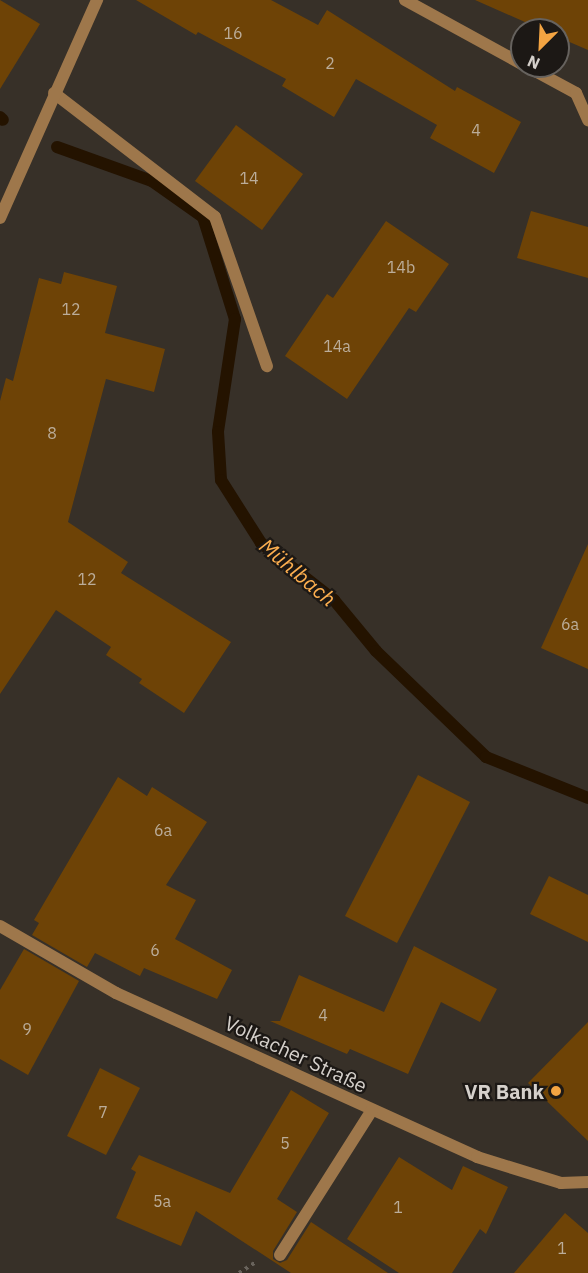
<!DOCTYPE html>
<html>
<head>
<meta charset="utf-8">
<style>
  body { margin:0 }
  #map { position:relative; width:588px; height:1273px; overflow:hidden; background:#373028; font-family:"IBM Plex Sans",sans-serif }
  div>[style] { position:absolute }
  .stream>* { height:12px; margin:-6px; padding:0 6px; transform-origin:6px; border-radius:6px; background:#241300 }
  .building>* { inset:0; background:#6e4306 }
  .path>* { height:4px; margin-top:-2px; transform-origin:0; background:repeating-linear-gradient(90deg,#69635c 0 3px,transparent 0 7.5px) }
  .service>* { height:12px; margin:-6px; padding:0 6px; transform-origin:6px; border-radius:6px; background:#9e774b }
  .minor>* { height:12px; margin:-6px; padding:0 6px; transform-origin:6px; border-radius:6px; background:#9e774b }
  .dots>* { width:16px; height:16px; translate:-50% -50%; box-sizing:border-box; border:3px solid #1c1815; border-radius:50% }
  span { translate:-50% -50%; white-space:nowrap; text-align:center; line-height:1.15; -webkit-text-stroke:4.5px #1c1815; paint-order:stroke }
  .number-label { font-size:16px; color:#bbad9a }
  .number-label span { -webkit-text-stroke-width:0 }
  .street-label { font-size:20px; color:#d5d0cb }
  .poi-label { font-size:20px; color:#d5d0cb; font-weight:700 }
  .right { translate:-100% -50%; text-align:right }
  .water-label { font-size:21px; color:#fcae4f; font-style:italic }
  .north { position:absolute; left:510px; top:18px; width:60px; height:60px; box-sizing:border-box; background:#1c1815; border:2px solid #66625e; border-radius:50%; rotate:204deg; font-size:16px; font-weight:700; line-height:24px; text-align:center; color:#d5d0cb }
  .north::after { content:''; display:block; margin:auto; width:21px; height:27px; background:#f3a442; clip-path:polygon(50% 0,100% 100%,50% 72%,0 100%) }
</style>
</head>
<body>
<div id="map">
  <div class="stream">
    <i style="left:0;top:117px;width:4px;rotate:45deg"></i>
    <i style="left:57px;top:147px;width:101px;rotate:19.7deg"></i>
    <i style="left:152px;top:181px;width:62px;rotate:35.2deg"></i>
    <i style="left:203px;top:217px;width:107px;rotate:72.6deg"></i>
    <i style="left:235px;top:319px;width:114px;rotate:98.6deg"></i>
    <i style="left:218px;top:432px;width:48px;rotate:86.4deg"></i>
    <i style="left:221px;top:480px;width:75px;rotate:57.6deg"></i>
    <i style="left:261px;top:543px;width:93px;rotate:38deg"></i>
    <i style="left:334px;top:600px;width:66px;rotate:50.5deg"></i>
    <i style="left:376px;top:651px;width:153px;rotate:43.9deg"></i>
    <i style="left:486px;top:757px;width:110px;rotate:21.9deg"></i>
  </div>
  <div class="building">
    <i style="clip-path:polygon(0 0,40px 24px,0 89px)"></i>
    <i style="clip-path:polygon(136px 0,271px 0,318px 25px,327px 10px,455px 91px,457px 87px,521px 122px,494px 173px,430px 138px,437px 125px,356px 79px,334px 117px,282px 86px,286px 79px,198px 32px,196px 35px)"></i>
    <i style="clip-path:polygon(475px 0,588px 0,588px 50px,558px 37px,558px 30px,543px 30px)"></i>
    <i style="clip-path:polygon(236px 125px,303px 174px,262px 230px,195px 181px)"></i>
    <i style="clip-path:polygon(531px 211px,588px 227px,588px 278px,517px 258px)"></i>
    <i style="clip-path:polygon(386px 221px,449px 264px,416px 312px,409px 308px,347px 399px,285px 356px,327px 294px,333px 298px)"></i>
    <i style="clip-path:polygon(64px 272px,117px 286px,105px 333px,165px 349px,154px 392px,106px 379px,68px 522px,128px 562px,121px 573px,231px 642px,184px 713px,139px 683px,142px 679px,106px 655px,111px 647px,56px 610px,0 694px,0 401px,6px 378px,13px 381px,39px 278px,61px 284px)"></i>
    <i style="clip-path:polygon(588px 544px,588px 669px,541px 648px)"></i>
    <i style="clip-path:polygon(418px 775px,470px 802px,397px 943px,345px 916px)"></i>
    <i style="clip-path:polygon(118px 777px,147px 796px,152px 787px,207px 822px,166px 885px,196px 900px,175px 939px,232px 970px,217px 999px,144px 968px,140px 976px,95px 953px,87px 967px,32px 935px,39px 923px,34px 920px)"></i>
    <i style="clip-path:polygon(549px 876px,588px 895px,588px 942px,530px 914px)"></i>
    <i style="clip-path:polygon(414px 946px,497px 989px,480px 1022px,441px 1002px,408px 1074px,350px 1049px,347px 1054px,270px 1021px,280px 1021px,299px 975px,384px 1012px)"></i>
    <i style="clip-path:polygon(24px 949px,79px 981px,28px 1075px,0 1059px,0 990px)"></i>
    <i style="clip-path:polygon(588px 1022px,588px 1141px,528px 1083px)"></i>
    <i style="clip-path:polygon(100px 1068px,140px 1088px,106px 1155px,67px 1136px)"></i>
    <i style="clip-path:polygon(291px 1090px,329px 1113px,277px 1199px,297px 1212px,273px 1251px,273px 1259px,280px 1263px,287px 1260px,311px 1222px,388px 1273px,291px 1273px,196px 1211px,181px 1246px,116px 1218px,136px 1172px,131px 1169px,139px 1155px,230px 1193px)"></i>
    <i style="clip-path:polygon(399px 1157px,452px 1190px,463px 1166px,508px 1187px,486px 1234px,480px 1229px,452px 1273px,399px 1273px,347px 1239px)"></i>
    <i style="clip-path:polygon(565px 1213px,588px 1233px,588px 1273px,514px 1273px)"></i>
  </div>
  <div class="path">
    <i style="left:239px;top:1273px;width:20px;rotate:-33deg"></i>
  </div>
  <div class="service">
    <i style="left:54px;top:93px;width:203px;rotate:37.6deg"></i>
    <i style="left:215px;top:217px;width:158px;rotate:70.8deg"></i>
  </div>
  <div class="minor">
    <i style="left:405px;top:0;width:133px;rotate:28.7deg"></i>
    <i style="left:526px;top:66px;width:57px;rotate:28.4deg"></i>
    <i style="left:576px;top:93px;width:30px;rotate:66deg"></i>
    <i style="left:0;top:218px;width:239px;rotate:-66deg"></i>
    <i style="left:0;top:926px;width:134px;rotate:30deg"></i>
    <i style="left:116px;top:993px;width:397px;rotate:24.4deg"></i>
    <i style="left:477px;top:1157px;width:88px;rotate:17.2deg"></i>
    <i style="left:561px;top:1183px;width:27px;rotate:-2deg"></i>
    <i style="left:280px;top:1255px;width:172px;rotate:-57.6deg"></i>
  </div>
  <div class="dots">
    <i style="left:556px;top:1091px;background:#f3a442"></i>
  </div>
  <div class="number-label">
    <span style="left:233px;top:33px">16</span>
    <span style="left:330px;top:63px">2</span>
    <span style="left:476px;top:130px">4</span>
    <span style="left:249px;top:178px">14</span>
    <span style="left:401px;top:267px">14b</span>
    <span style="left:71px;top:309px">12</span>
    <span style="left:337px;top:346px">14a</span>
    <span style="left:52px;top:433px">8</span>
    <span style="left:87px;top:579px">12</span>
    <span style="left:570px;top:624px">6a</span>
    <span style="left:163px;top:830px">6a</span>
    <span style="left:155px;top:950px">6</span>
    <span style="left:323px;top:1015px">4</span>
    <span style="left:27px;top:1029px">9</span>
    <span style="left:103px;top:1112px">7</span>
    <span style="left:285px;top:1143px">5</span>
    <span style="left:162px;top:1201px">5a</span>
    <span style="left:398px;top:1207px">1</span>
    <span style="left:562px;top:1248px">1</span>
  </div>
  <div class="street-label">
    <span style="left:296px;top:1054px;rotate:25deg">Volkacher Straße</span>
  </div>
  <div class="poi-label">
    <span class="right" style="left:544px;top:1091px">VR Bank</span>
  </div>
  <div class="water-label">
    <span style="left:298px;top:572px;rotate:40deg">Mühlbach</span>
  </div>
  <div class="north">N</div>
</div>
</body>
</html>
